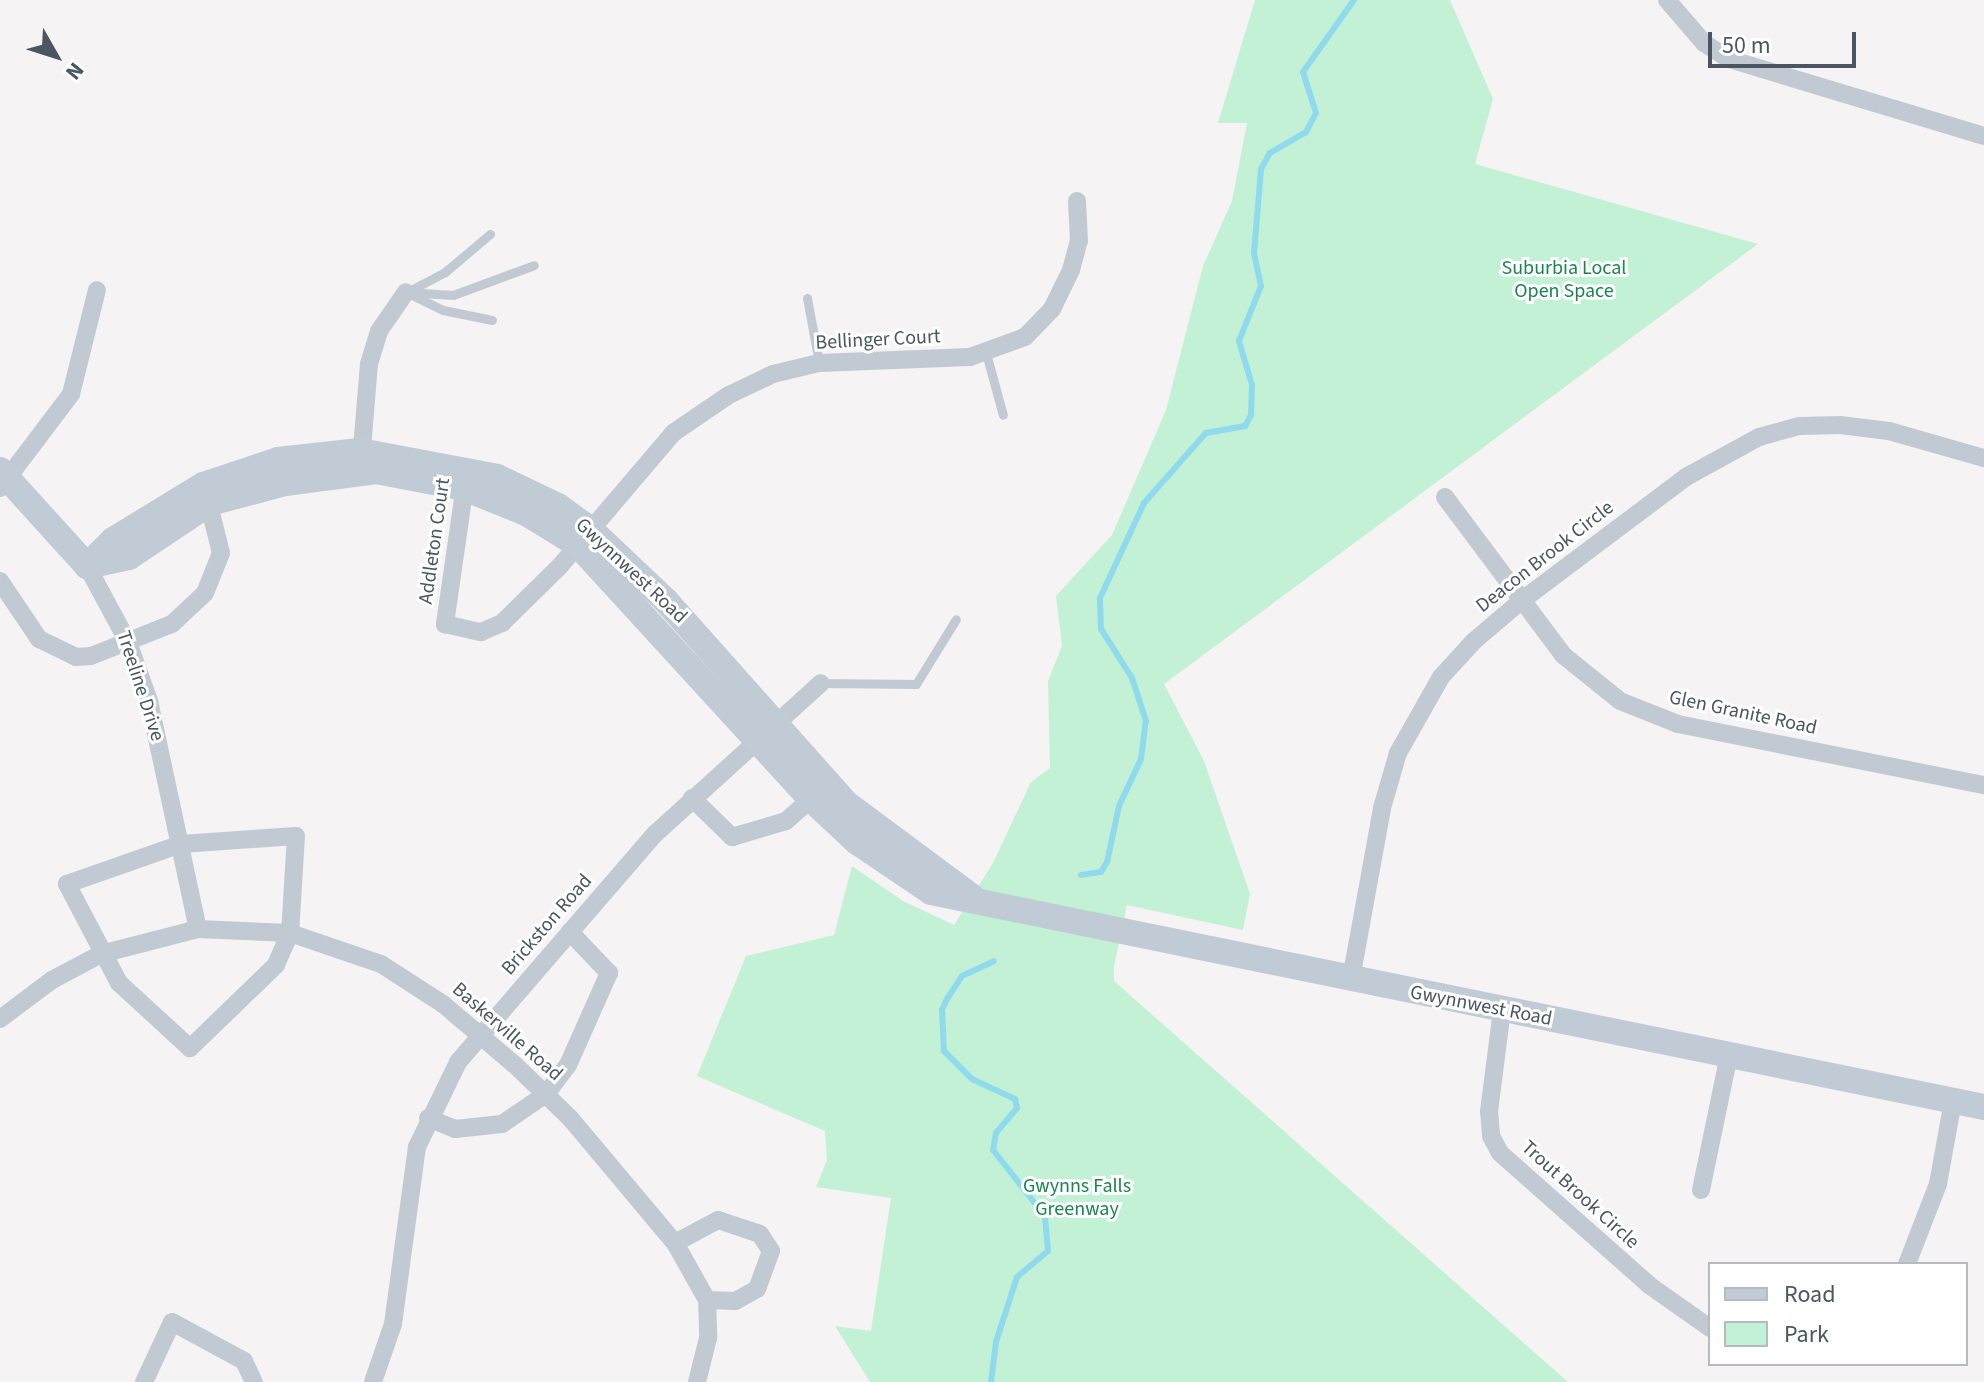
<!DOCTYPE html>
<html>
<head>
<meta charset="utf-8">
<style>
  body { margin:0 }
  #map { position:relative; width:1984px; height:1382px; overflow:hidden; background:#f5f3f3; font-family:"Source Sans 3",sans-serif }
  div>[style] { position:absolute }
  .green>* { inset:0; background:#c3f1d5 }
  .stream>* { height:6px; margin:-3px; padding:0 3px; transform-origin:3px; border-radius:3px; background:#90daee }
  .lane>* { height:9px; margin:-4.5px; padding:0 4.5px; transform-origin:4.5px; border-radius:4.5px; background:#c1cad2 }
  .street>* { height:18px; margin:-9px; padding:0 9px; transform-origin:9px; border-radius:9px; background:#c1cad2 }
  .secondary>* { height:26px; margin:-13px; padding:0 13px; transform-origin:13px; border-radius:13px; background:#c1cbd6 }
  span { translate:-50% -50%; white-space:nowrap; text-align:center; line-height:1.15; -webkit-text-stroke:6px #fff; paint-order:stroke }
  .park-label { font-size:20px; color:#17864f }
  .street-label { font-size:20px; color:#4a5661 }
  .legend { position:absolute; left:1708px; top:1262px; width:260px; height:104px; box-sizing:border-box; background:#fff; border:2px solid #b7bbc0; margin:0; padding:10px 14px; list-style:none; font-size:24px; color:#4a5661 }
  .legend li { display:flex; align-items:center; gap:16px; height:40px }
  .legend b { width:40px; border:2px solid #b7bbc0 }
  .north { position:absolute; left:16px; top:16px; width:80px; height:80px; -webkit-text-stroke:6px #fff; paint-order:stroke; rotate:129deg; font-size:22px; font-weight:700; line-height:32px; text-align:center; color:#4a5661 }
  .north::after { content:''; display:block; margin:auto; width:28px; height:36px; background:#4a5661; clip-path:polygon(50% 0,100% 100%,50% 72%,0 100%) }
  .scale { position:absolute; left:1708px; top:32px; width:148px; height:36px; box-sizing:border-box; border:4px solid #4a5661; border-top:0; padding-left:10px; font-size:24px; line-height:28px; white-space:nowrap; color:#4a5661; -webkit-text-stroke:6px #fff; paint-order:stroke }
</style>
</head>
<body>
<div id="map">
  <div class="green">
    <i style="clip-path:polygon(1255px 0,1450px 0,1493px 99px,1475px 164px,1758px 244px,1164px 684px,1204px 761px,1250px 894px,1243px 930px,1127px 905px,1114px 966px,1114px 981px,1568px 1382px,870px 1382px,835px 1326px,871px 1331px,891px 1198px,816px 1187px,827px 1160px,825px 1131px,697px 1076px,746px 956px,834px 935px,852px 866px,903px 901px,954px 925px,993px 863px,1031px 782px,1050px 768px,1048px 681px,1062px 646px,1056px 596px,1112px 535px,1166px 410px,1203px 266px,1232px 201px,1247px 123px,1218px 123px)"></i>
  </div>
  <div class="stream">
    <i style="left:1081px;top:875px;width:20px;rotate:-9deg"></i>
    <i style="left:1101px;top:872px;width:12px;rotate:-59deg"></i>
    <i style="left:1107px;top:862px;width:57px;rotate:-77.9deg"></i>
    <i style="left:1119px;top:806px;width:52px;rotate:-64.9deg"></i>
    <i style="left:1141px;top:759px;width:38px;rotate:-83deg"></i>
    <i style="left:1146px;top:721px;width:45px;rotate:-108deg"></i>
    <i style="left:1132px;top:678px;width:58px;rotate:-122.3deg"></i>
    <i style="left:1101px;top:629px;width:31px;rotate:-92deg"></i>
    <i style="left:1100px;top:598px;width:105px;rotate:-65.1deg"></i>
    <i style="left:1144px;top:503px;width:94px;rotate:-48.5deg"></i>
    <i style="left:1206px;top:433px;width:40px;rotate:-10deg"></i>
    <i style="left:1245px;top:426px;width:13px;rotate:-61deg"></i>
    <i style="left:1251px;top:415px;width:30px;rotate:-88deg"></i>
    <i style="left:1252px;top:385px;width:46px;rotate:-106.5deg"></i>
    <i style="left:1239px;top:341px;width:59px;rotate:-68.2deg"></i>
    <i style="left:1261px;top:286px;width:34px;rotate:-102deg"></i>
    <i style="left:1254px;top:253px;width:84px;rotate:-85.2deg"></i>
    <i style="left:1261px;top:169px;width:18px;rotate:-61deg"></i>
    <i style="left:1270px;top:153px;width:42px;rotate:-30.3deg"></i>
    <i style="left:1306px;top:132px;width:21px;rotate:-62deg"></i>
    <i style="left:1316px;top:113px;width:43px;rotate:-107.6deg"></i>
    <i style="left:1303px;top:72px;width:88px;rotate:-54.7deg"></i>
    <i style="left:991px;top:1382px;width:40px;rotate:-82.9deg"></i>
    <i style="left:996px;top:1342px;width:68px;rotate:-72.1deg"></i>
    <i style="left:1017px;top:1277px;width:40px;rotate:-40deg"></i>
    <i style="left:1048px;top:1251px;width:35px;rotate:-95deg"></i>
    <i style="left:1045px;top:1216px;width:84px;rotate:-128.2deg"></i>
    <i style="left:993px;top:1150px;width:17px;rotate:-80deg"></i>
    <i style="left:996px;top:1133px;width:33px;rotate:-50deg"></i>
    <i style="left:1017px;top:1108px;width:9px;rotate:-103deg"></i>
    <i style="left:1015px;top:1099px;width:47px;rotate:-155.1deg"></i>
    <i style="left:972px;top:1079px;width:40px;rotate:-135deg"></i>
    <i style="left:944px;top:1051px;width:41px;rotate:-92.8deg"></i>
    <i style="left:942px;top:1010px;width:12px;rotate:-66deg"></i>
    <i style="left:947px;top:999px;width:27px;rotate:-57deg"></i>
    <i style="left:962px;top:976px;width:35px;rotate:-25deg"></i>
  </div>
  <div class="lane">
    <i style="left:409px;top:291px;width:41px;rotate:-27.8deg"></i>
    <i style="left:445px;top:272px;width:59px;rotate:-40.2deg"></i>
    <i style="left:406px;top:292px;width:47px;rotate:3.7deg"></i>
    <i style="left:453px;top:295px;width:86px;rotate:-20.3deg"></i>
    <i style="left:412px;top:295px;width:34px;rotate:26deg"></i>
    <i style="left:443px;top:310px;width:50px;rotate:11.5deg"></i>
    <i style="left:807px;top:298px;width:66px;rotate:79.5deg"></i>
    <i style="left:986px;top:353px;width:64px;rotate:74.7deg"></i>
    <i style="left:821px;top:683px;width:95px;rotate:0.6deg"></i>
    <i style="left:916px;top:684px;width:76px;rotate:-58.4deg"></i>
  </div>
  <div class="street">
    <i style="left:1667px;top:0;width:57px;rotate:49.3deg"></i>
    <i style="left:1704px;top:43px;width:30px;rotate:33deg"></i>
    <i style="left:1729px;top:59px;width:266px;rotate:16.8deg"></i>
    <i style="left:361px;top:461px;width:97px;rotate:-85.3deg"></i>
    <i style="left:369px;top:364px;width:34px;rotate:-73deg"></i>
    <i style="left:379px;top:331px;width:47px;rotate:-55.3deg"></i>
    <i style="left:466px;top:478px;width:148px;rotate:98.2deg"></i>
    <i style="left:445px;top:624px;width:37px;rotate:13deg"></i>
    <i style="left:481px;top:632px;width:23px;rotate:-23deg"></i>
    <i style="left:502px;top:623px;width:81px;rotate:-44.5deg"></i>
    <i style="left:560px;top:566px;width:175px;rotate:-49.6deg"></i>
    <i style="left:673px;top:433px;width:68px;rotate:-34.2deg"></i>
    <i style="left:729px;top:395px;width:49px;rotate:-25.5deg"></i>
    <i style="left:773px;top:374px;width:47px;rotate:-13.4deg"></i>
    <i style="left:819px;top:363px;width:151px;rotate:-2.3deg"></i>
    <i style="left:970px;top:357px;width:59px;rotate:-20deg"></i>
    <i style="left:1025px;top:337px;width:39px;rotate:-46deg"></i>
    <i style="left:1052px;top:309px;width:43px;rotate:-64deg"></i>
    <i style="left:1071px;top:270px;width:30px;rotate:-75deg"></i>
    <i style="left:1079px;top:241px;width:40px;rotate:-92.9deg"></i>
    <i style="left:0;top:488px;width:118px;rotate:-52.9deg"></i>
    <i style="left:71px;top:394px;width:107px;rotate:-76deg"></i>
    <i style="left:1445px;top:497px;width:197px;rotate:53.2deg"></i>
    <i style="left:1563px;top:655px;width:73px;rotate:38.9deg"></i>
    <i style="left:1620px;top:701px;width:62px;rotate:21.6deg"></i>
    <i style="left:1678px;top:724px;width:312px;rotate:11.3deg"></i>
    <i style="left:87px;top:566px;width:86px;rotate:61.7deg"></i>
    <i style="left:128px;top:642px;width:63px;rotate:70.4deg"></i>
    <i style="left:149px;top:701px;width:233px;rotate:77.9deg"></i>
    <i style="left:0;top:581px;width:70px;rotate:56.1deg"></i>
    <i style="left:39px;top:639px;width:41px;rotate:25.9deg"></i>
    <i style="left:76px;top:657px;width:15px;rotate:-4deg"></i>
    <i style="left:91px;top:656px;width:87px;rotate:-21.6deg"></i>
    <i style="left:172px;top:624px;width:45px;rotate:-43.2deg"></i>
    <i style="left:205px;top:593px;width:43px;rotate:-68.2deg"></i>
    <i style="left:221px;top:553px;width:62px;rotate:-104deg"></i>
    <i style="left:692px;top:798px;width:56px;rotate:44.3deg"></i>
    <i style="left:732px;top:837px;width:56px;rotate:-16.5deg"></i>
    <i style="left:786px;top:821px;width:45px;rotate:-41.4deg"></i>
    <i style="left:296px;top:836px;width:97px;rotate:93.5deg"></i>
    <i style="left:290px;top:933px;width:35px;rotate:114deg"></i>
    <i style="left:276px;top:965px;width:120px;rotate:136deg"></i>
    <i style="left:190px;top:1048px;width:96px;rotate:-137.5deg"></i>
    <i style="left:119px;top:983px;width:112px;rotate:-117.7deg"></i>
    <i style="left:67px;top:884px;width:121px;rotate:-19.3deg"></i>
    <i style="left:181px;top:844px;width:115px;rotate:-4deg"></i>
    <i style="left:1351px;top:979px;width:174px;rotate:-79.7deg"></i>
    <i style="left:1382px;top:808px;width:57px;rotate:-73.8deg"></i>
    <i style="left:1398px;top:753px;width:87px;rotate:-60.5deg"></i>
    <i style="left:1441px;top:677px;width:49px;rotate:-47.5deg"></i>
    <i style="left:1474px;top:641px;width:62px;rotate:-40.4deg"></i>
    <i style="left:1521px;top:601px;width:206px;rotate:-36.9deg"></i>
    <i style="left:1686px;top:477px;width:83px;rotate:-28.7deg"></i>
    <i style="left:1759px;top:437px;width:41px;rotate:-15.4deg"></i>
    <i style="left:1799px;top:426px;width:41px;rotate:-1.4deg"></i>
    <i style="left:1840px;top:425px;width:49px;rotate:7deg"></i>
    <i style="left:1889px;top:431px;width:99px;rotate:15.9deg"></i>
    <i style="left:1502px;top:1010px;width:102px;rotate:97.3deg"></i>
    <i style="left:1489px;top:1111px;width:25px;rotate:85deg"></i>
    <i style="left:1491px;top:1136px;width:19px;rotate:62deg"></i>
    <i style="left:1500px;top:1153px;width:199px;rotate:41.5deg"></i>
    <i style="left:1649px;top:1285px;width:75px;rotate:35.2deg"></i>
    <i style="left:0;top:1019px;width:65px;rotate:-36.9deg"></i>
    <i style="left:52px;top:980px;width:55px;rotate:-28deg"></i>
    <i style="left:101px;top:954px;width:100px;rotate:-14.5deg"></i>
    <i style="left:198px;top:929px;width:92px;rotate:2.5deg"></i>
    <i style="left:290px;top:933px;width:96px;rotate:18.8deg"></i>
    <i style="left:381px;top:964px;width:74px;rotate:32.8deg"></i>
    <i style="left:443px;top:1004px;width:94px;rotate:40.3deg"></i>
    <i style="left:515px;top:1065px;width:76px;rotate:43.9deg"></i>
    <i style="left:570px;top:1118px;width:163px;rotate:50deg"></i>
    <i style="left:675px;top:1243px;width:65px;rotate:60.7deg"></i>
    <i style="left:707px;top:1300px;width:38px;rotate:88deg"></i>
    <i style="left:708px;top:1338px;width:45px;rotate:104deg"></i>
    <i style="left:428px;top:1118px;width:29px;rotate:22deg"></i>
    <i style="left:455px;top:1129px;width:47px;rotate:-6.1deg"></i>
    <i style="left:502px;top:1124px;width:53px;rotate:-34.3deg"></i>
    <i style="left:546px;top:1094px;width:36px;rotate:-53deg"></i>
    <i style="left:568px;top:1065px;width:101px;rotate:-66deg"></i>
    <i style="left:609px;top:973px;width:57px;rotate:-133.6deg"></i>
    <i style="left:1701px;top:1190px;width:138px;rotate:-78.3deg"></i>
    <i style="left:675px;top:1243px;width:49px;rotate:-28.1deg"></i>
    <i style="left:718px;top:1220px;width:44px;rotate:18.4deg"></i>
    <i style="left:760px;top:1234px;width:20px;rotate:57deg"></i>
    <i style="left:771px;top:1251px;width:40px;rotate:110.2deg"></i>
    <i style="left:757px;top:1289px;width:25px;rotate:151deg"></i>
    <i style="left:735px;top:1301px;width:28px;rotate:-178deg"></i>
    <i style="left:1907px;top:1264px;width:86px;rotate:-68.8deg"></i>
    <i style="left:1938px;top:1184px;width:84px;rotate:-79.8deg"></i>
    <i style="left:144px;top:1382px;width:66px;rotate:-65deg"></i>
    <i style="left:172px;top:1322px;width:82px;rotate:28.4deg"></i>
    <i style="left:244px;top:1361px;width:23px;rotate:65deg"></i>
    <i style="left:373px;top:1382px;width:61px;rotate:-71deg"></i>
    <i style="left:393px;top:1324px;width:179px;rotate:-82.3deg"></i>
    <i style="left:417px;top:1147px;width:94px;rotate:-64.2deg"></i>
    <i style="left:458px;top:1062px;width:301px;rotate:-49.2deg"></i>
    <i style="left:655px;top:834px;width:224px;rotate:-42.3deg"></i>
  </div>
  <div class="secondary">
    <i style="left:0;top:470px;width:130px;rotate:47.8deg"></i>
    <i style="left:87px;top:566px;width:43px;rotate:-12.1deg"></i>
    <i style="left:129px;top:557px;width:97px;rotate:-33.7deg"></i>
    <i style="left:210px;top:503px;width:78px;rotate:-14.9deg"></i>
    <i style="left:285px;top:483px;width:92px;rotate:-7.5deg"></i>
    <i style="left:376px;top:471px;width:90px;rotate:10.9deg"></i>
    <i style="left:464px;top:488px;width:67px;rotate:22deg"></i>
    <i style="left:526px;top:513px;width:61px;rotate:31.6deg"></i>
    <i style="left:578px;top:545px;width:345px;rotate:47.5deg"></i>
    <i style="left:811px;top:799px;width:63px;rotate:43.1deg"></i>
    <i style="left:857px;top:842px;width:89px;rotate:34deg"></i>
    <i style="left:931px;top:892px;width:1075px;rotate:11.54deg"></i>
    <i style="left:87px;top:566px;width:37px;rotate:-45deg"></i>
    <i style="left:113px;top:540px;width:105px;rotate:-31.4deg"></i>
    <i style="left:203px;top:485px;width:79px;rotate:-18.4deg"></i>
    <i style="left:278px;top:460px;width:82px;rotate:-6.3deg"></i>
    <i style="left:360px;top:451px;width:139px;rotate:10.7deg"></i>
    <i style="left:497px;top:477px;width:68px;rotate:25.4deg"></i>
    <i style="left:558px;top:506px;width:41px;rotate:36deg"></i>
    <i style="left:591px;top:530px;width:103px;rotate:43.4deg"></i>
    <i style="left:666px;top:601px;width:272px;rotate:48.3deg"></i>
    <i style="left:847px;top:804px;width:156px;rotate:36.6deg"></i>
  </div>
  <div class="park-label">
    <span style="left:1564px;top:280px">Suburbia Local<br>Open Space</span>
    <span style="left:1077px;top:1198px">Gwynns Falls<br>Greenway</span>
  </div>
  <div class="street-label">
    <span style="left:878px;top:340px;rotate:-3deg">Bellinger Court</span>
    <span style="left:435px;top:541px;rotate:-82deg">Addleton Court</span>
    <span style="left:1545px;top:557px;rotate:-38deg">Deacon Brook Circle</span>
    <span style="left:631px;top:571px;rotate:43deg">Gwynnwest Road</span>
    <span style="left:140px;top:686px;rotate:72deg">Treeline Drive</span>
    <span style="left:1743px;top:713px;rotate:12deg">Glen Granite Road</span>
    <span style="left:547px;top:925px;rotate:-49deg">Brickston Road</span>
    <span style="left:1481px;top:1006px;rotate:11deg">Gwynnwest Road</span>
    <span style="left:507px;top:1032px;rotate:41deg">Baskerville Road</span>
    <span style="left:1580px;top:1195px;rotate:42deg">Trout Brook Circle</span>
  </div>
  <ul class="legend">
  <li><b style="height:10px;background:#c1cbd6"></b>Road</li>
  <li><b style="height:22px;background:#c3f1d5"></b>Park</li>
  </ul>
  <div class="north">N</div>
  <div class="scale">50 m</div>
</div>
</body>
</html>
